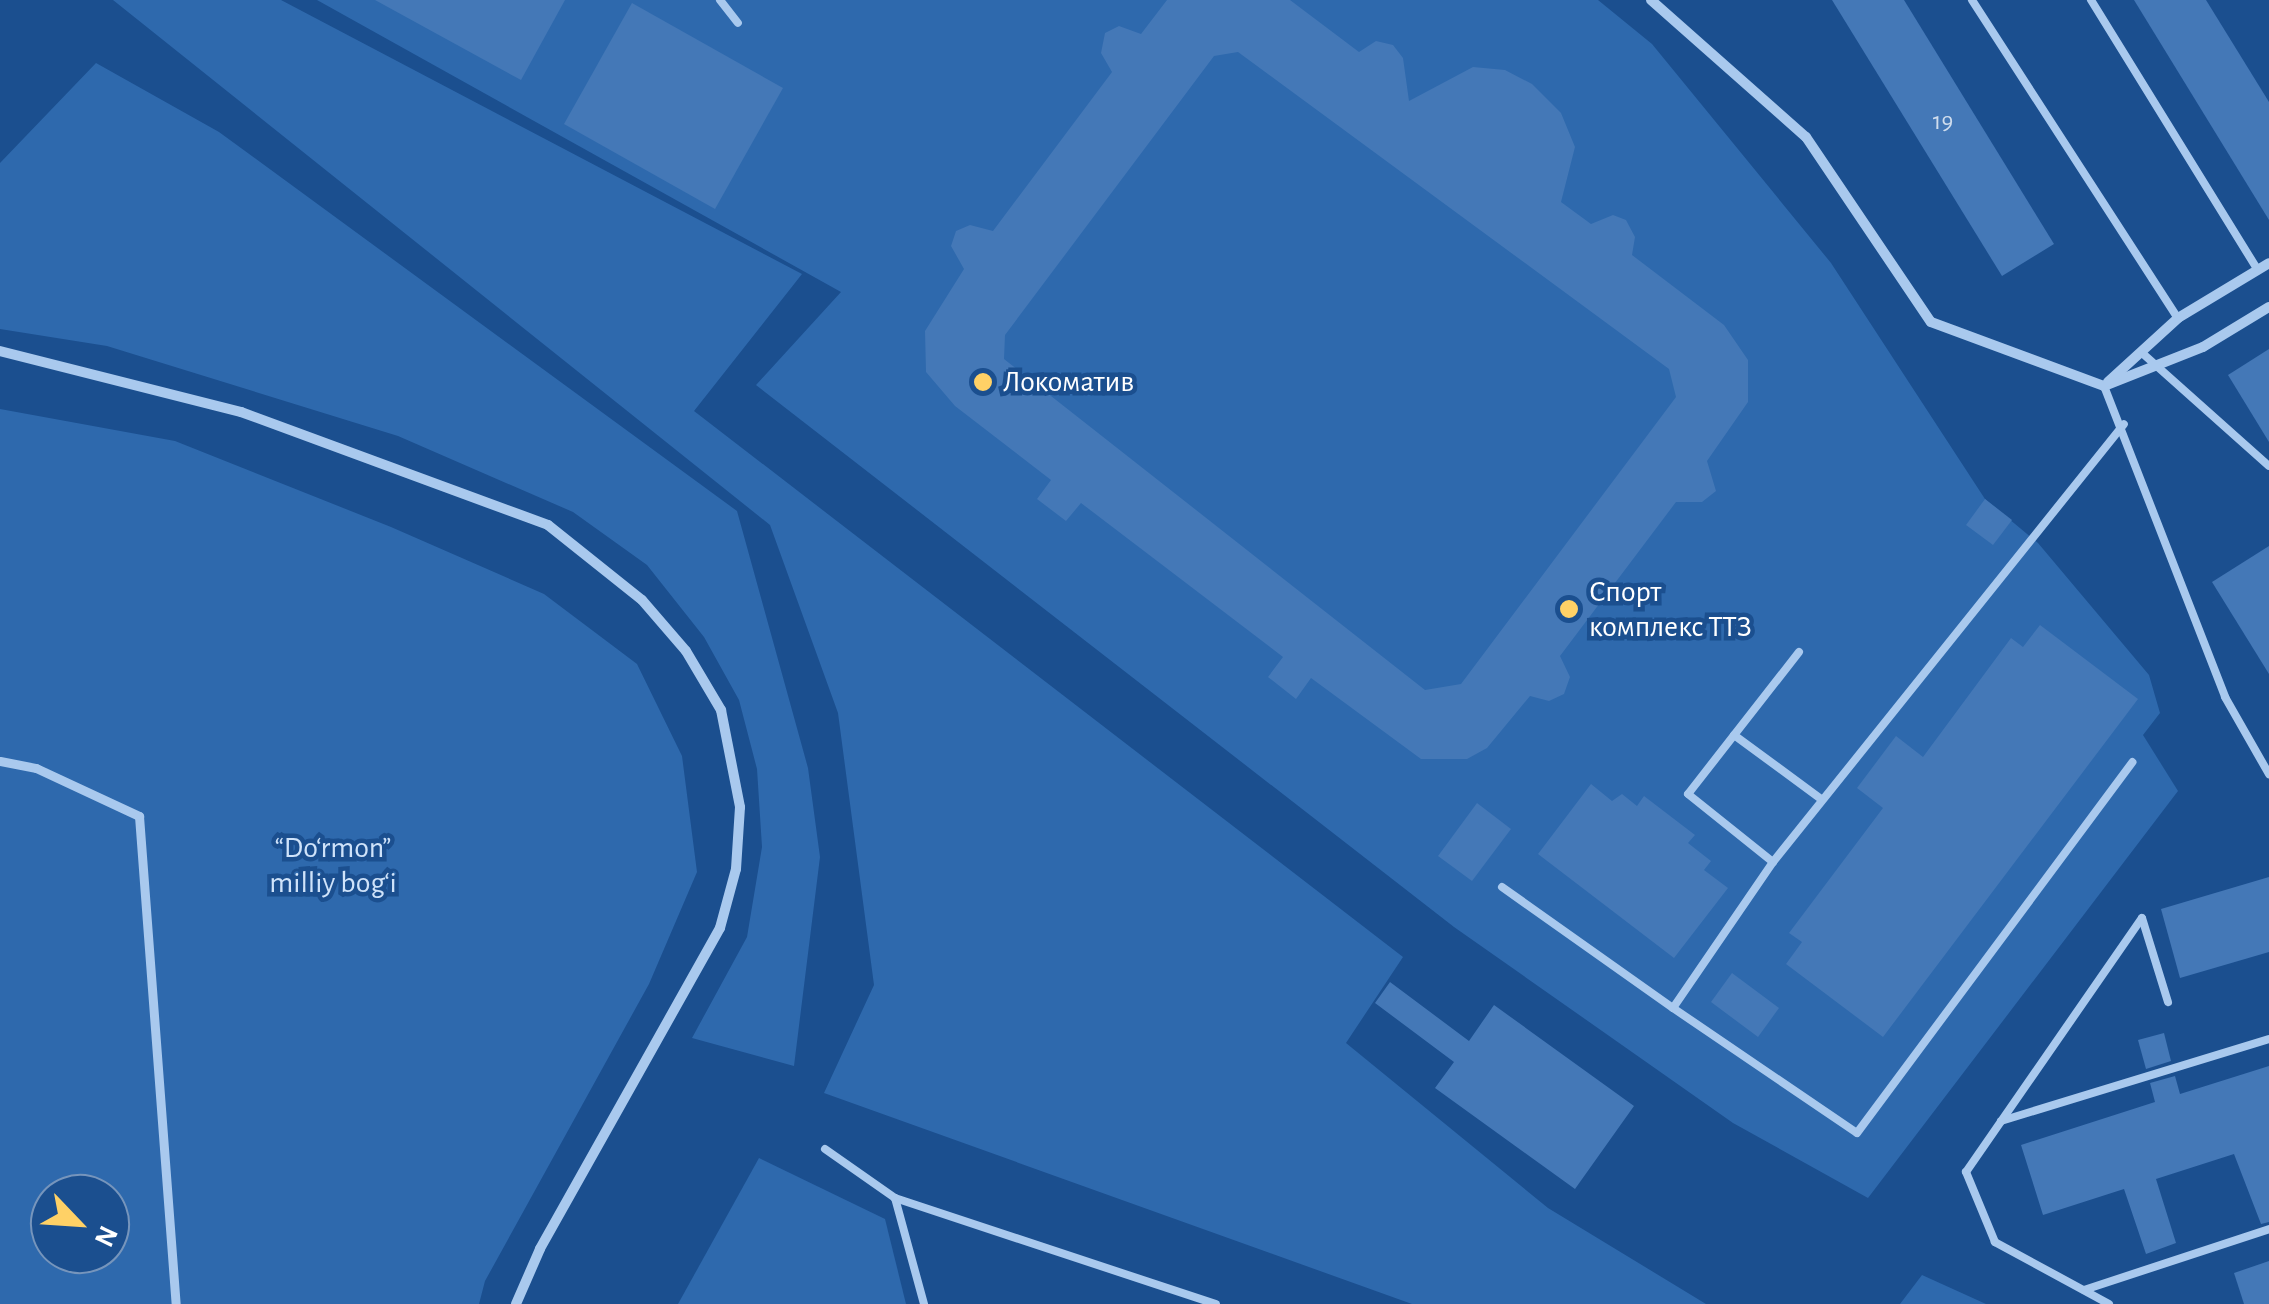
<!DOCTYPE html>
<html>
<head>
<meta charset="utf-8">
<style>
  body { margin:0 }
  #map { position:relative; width:2269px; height:1304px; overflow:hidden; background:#1b4f8f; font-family:"Alegreya Sans",sans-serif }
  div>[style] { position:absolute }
  .green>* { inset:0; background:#2e69ad }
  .building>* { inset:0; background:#4478b7 }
  .service>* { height:8px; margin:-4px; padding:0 4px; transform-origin:4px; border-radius:4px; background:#a9c9ee }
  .pedestrian>* { height:9px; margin:-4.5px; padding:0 4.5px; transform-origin:4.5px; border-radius:4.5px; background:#a9c9ee }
  .minor>* { height:10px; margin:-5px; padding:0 5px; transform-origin:5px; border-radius:5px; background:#a9c9ee }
  .dots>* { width:28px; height:28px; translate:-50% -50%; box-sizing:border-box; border:5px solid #1b4f8f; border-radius:50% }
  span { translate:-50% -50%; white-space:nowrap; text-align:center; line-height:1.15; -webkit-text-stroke:9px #1b4f8f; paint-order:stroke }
  .number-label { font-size:25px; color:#d0dded }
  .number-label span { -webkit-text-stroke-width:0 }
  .poi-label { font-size:30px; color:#fff }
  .left { translate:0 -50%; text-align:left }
  .park-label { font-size:30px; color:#cfe3fa }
  .north { position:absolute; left:30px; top:1174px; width:100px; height:100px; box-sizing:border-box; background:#1b4f8f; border:2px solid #7695bc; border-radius:50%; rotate:115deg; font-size:28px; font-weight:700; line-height:40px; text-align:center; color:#fff }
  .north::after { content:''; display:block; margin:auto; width:35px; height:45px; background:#ffd166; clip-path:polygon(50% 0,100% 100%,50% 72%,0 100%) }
</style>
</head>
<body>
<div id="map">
  <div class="green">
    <i style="clip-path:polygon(113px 0,281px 0,802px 274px,694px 411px,1403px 957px,1346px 1043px,1548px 1208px,1706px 1304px,1412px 1304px,824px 1093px,874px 985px,838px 713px,770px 525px)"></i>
    <i style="clip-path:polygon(317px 0,1598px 0,1652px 44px,1831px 263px,1985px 499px,2038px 543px,2149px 675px,2160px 713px,2143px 735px,2178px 791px,1868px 1198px,1733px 1123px,1454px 927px,756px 385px,841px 292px)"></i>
    <i style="clip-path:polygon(96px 63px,219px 132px,737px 511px,808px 768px,820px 857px,794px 1066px,692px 1038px,747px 937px,762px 847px,757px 769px,739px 700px,704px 637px,647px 565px,573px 512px,398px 436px,107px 346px,0 329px,0 163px)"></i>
    <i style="clip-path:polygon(evenodd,0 409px,175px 441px,391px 527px,544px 594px,637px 664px,682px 756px,697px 872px,649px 984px,485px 1281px,479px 1304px,0 1304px,0 409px,50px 1194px,110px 1194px,110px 1254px,50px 1254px,50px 1194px)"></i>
    <i style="clip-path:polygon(759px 1158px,885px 1219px,906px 1304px,678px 1304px)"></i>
    <i style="clip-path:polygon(1922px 1275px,1986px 1304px,1900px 1304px)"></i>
  </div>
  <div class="building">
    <i style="clip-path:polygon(375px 0,565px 0,521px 80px)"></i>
    <i style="clip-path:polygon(evenodd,1167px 0,1290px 0,1359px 52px,1376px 41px,1393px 45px,1403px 58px,1409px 101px,1473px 67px,1505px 70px,1532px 84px,1561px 113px,1575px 147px,1561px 202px,1591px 224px,1613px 215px,1626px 220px,1635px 237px,1632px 255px,1724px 325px,1748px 360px,1748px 402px,1707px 461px,1716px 491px,1702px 502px,1676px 502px,1560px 656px,1570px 677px,1564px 694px,1549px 701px,1530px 696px,1487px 748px,1467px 759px,1421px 759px,1311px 678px,1296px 699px,1268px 677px,1283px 657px,1081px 503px,1066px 521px,1037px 499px,1051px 480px,955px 406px,926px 372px,925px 331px,964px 269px,951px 246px,956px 231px,970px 225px,993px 231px,1112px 72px,1101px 53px,1105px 33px,1119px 26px,1141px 34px,1167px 0,1238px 52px,1669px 369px,1676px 397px,1461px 684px,1425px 690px,1004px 359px,1005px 335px,1214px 56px,1238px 52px)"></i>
    <i style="clip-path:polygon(1832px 0,1904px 0,2054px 244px,2002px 276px)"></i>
    <i style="clip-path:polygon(2134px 0,2206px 0,2269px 102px,2269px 220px)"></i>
    <i style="clip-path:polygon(632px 3px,783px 88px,715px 209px,564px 124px)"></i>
    <i style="clip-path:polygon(2269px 349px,2269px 442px,2228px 375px)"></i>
    <i style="clip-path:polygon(1985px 499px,2012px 520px,1993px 545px,1966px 525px)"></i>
    <i style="clip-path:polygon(2269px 546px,2269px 674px,2212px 582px)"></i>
    <i style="clip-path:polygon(2040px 625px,2138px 699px,1883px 1037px,1786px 964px,1802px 942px,1789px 933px,1883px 808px,1857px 788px,1896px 736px,1923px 757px,2011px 638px,2023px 647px)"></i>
    <i style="clip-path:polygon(1591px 784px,1612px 801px,1622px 794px,1637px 806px,1644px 796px,1695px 835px,1688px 843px,1711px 861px,1704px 870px,1728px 888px,1674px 958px,1538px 854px)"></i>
    <i style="clip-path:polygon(1477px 803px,1511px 829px,1472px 881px,1438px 856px)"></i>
    <i style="clip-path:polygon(2269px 877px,2269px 952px,2180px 978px,2161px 909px)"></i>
    <i style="clip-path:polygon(1732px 973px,1779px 1008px,1758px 1037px,1711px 1002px)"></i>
    <i style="clip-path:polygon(1390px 982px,1469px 1041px,1494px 1005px,1634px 1106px,1575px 1189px,1435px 1088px,1454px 1062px,1375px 1003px)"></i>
    <i style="clip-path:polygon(2164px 1033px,2171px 1061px,2146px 1069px,2138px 1040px)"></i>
    <i style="clip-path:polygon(2269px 1066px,2269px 1222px,2261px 1224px,2234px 1154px,2156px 1179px,2176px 1243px,2146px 1254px,2124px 1189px,2043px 1215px,2021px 1145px,2155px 1102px,2150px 1083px,2175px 1076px,2180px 1094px)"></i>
    <i style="clip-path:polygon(2269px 1261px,2269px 1304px,2244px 1304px,2234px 1273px)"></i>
  </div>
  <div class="service">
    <i style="left:720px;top:0;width:29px;rotate:52deg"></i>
    <i style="left:1972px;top:0;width:379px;rotate:57.1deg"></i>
    <i style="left:2091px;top:0;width:317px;rotate:58.3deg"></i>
    <i style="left:2141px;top:352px;width:171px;rotate:41.7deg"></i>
    <i style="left:2104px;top:386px;width:334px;rotate:68.7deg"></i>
    <i style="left:2225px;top:697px;width:89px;rotate:60.3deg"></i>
    <i style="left:1799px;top:652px;width:180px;rotate:128deg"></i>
    <i style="left:1688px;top:794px;width:109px;rotate:38.7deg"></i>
    <i style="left:1773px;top:862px;width:561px;rotate:-51.29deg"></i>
    <i style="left:1734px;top:735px;width:108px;rotate:36.3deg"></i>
    <i style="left:1773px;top:862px;width:177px;rotate:124.4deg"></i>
    <i style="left:1673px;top:1008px;width:222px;rotate:34.2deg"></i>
    <i style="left:1857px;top:1133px;width:462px;rotate:-53.4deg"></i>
    <i style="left:1502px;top:887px;width:209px;rotate:35.3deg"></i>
    <i style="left:2001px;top:1121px;width:280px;rotate:-17deg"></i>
    <i style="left:825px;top:1149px;width:85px;rotate:35deg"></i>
    <i style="left:895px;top:1198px;width:338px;rotate:18.3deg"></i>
    <i style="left:895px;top:1198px;width:110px;rotate:74.7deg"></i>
    <i style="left:2084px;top:1290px;width:195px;rotate:-18.2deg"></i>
    <i style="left:2109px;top:1304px;width:130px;rotate:-151.5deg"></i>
    <i style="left:1995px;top:1242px;width:76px;rotate:-112.5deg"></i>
    <i style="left:1966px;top:1172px;width:309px;rotate:-55.3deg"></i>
    <i style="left:2142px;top:918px;width:88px;rotate:72.8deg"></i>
  </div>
  <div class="pedestrian">
    <i style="left:0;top:761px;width:37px;rotate:11deg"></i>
    <i style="left:36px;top:768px;width:114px;rotate:25deg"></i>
    <i style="left:139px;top:816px;width:489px;rotate:85.7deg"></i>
  </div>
  <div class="minor">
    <i style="left:1651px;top:0;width:207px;rotate:41.5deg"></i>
    <i style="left:1806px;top:137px;width:223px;rotate:56deg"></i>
    <i style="left:1931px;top:322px;width:184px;rotate:20.3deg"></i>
    <i style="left:2104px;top:386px;width:106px;rotate:-21.5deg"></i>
    <i style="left:2203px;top:347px;width:77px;rotate:-31.2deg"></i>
    <i style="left:0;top:351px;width:249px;rotate:14.2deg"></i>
    <i style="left:241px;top:412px;width:327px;rotate:20.2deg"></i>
    <i style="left:548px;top:525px;width:120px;rotate:38.6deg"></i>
    <i style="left:642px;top:600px;width:67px;rotate:49.2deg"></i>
    <i style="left:686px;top:651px;width:69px;rotate:59.3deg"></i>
    <i style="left:721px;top:710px;width:99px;rotate:78.9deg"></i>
    <i style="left:740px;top:807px;width:62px;rotate:93.7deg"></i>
    <i style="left:736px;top:869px;width:61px;rotate:105.2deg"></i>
    <i style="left:720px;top:928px;width:368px;rotate:119.3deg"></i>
    <i style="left:540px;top:1249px;width:60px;rotate:113.6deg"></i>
    <i style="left:2108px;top:382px;width:95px;rotate:-42.4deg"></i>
    <i style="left:2178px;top:318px;width:106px;rotate:-31.1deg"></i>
  </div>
  <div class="dots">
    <i style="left:983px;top:382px;background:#ffd166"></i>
    <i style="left:1569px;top:609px;background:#ffd166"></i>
  </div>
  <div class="number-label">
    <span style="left:1943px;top:122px">19</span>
  </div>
  <div class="poi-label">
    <span class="left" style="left:1003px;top:382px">Локоматив</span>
    <span class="left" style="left:1589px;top:609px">Спорт<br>комплекс ТТЗ</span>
  </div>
  <div class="park-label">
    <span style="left:333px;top:865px">“Do‘rmon”<br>milliy bog‘i</span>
  </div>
  <div class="north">N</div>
</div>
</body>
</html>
